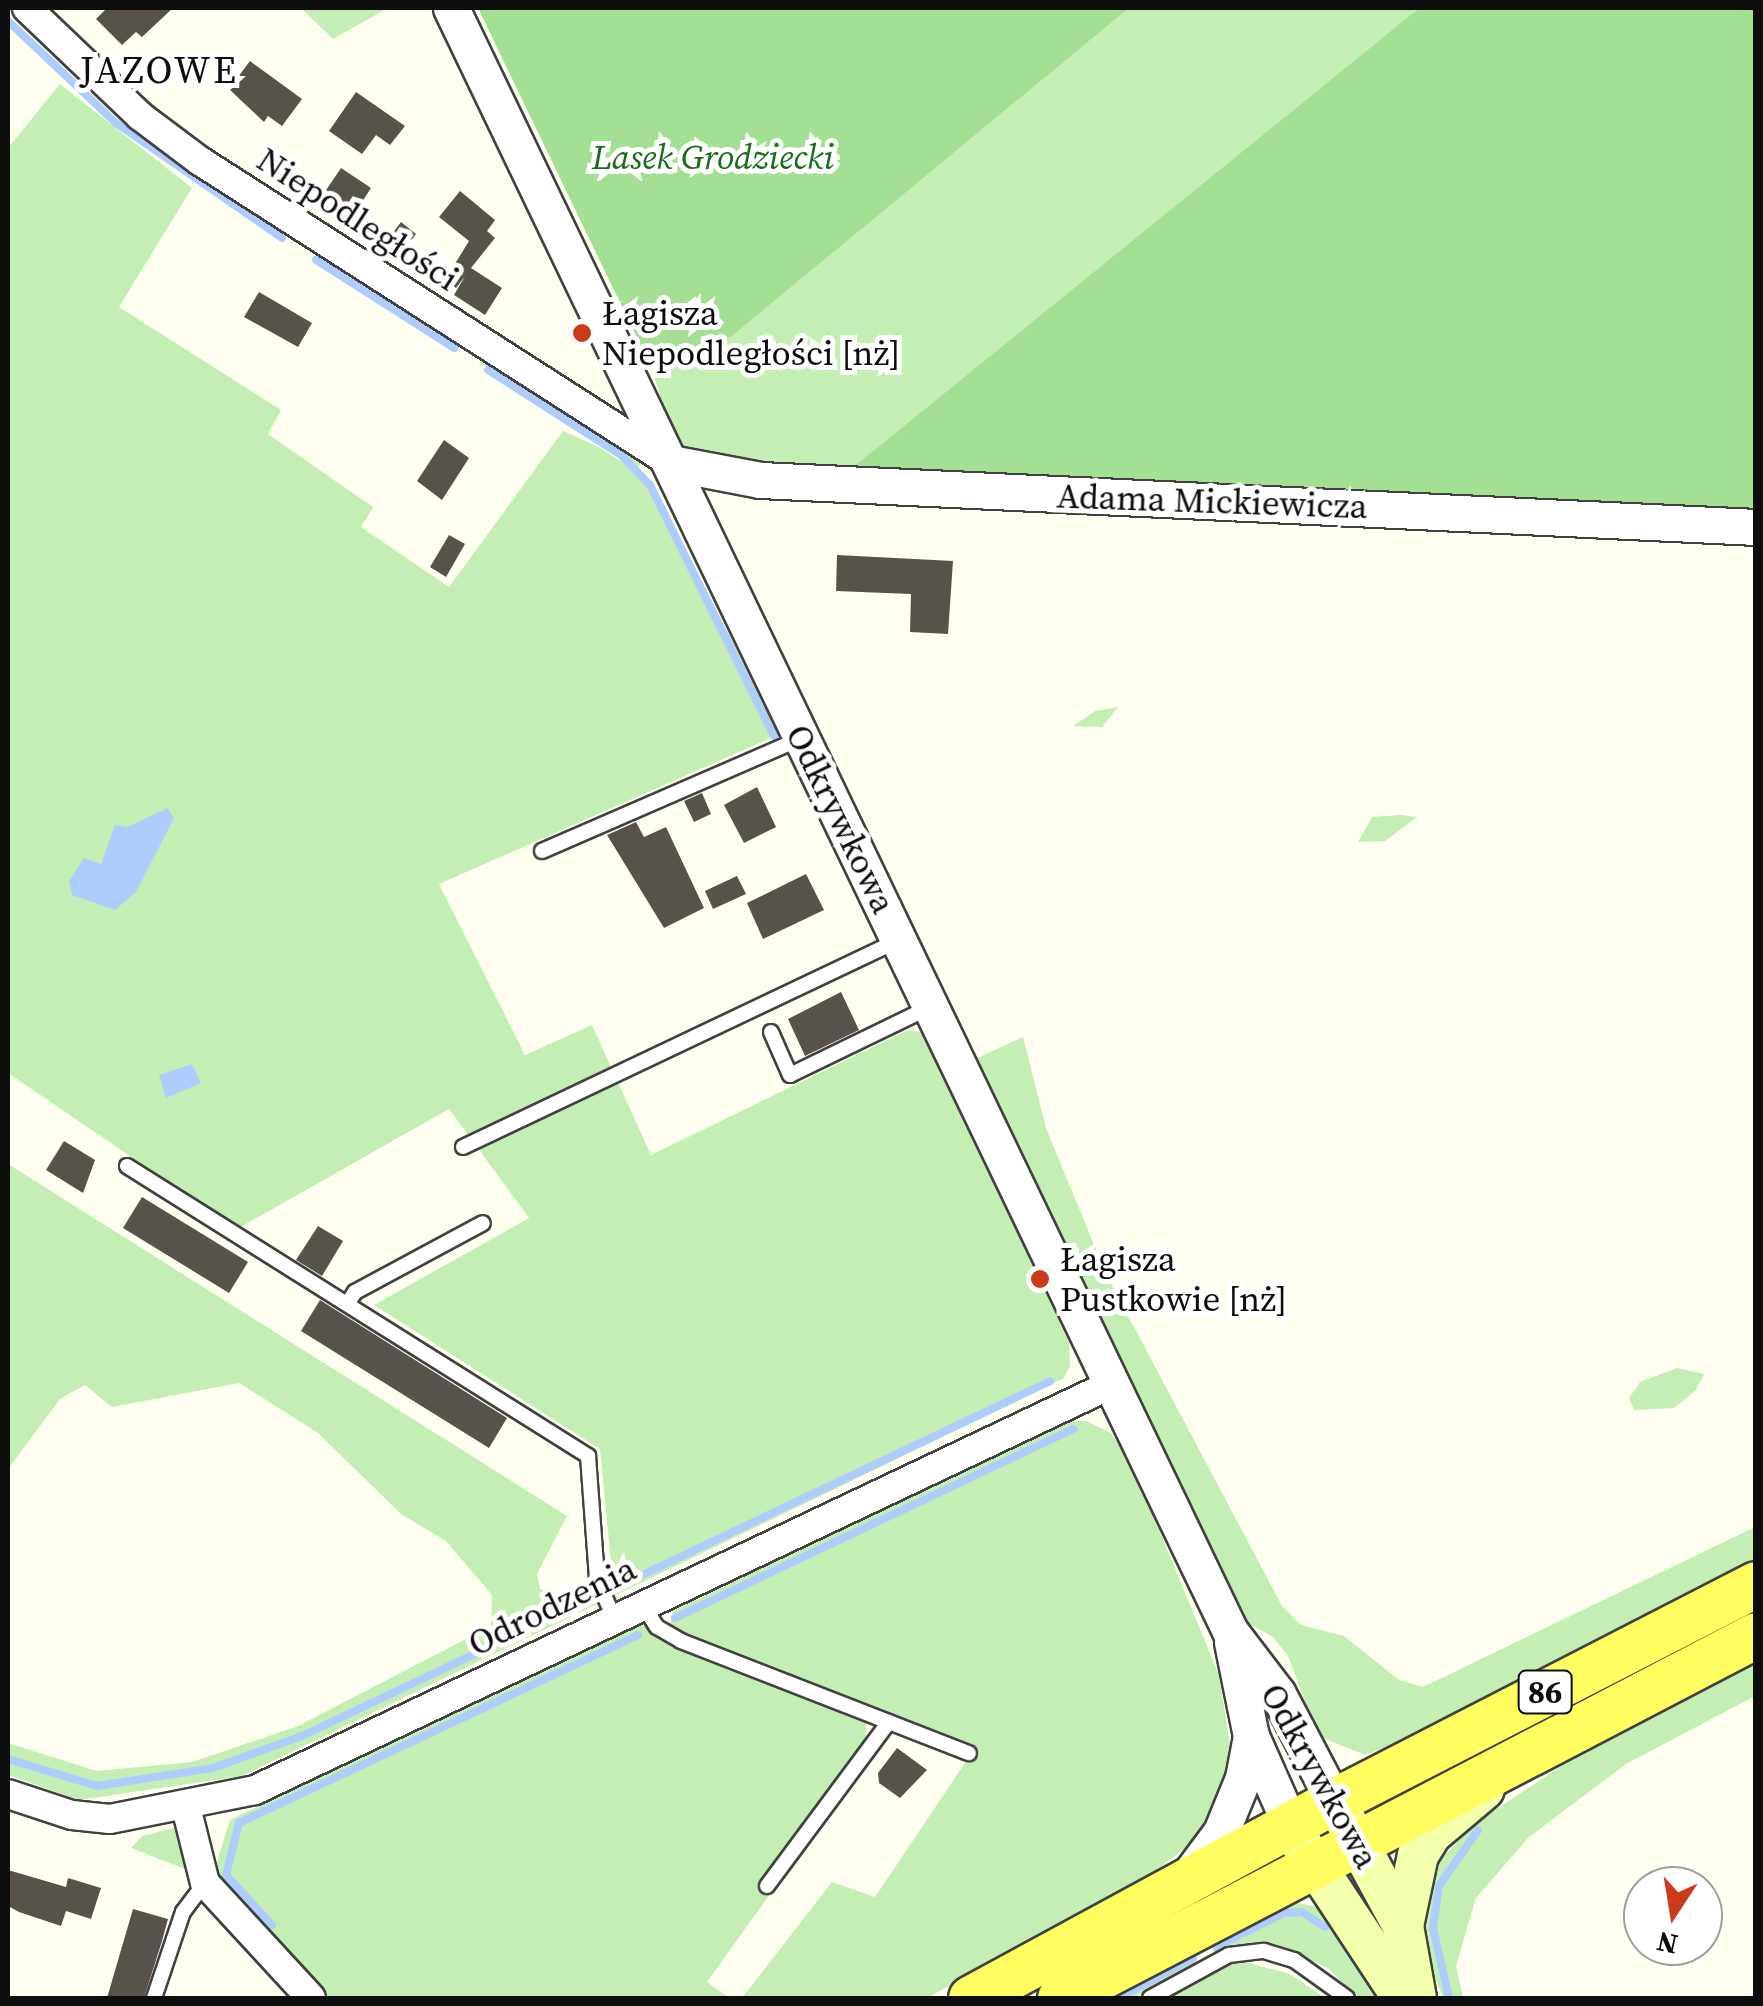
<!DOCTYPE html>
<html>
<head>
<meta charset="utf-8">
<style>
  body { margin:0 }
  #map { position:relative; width:1763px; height:2006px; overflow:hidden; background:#fefff0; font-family:"Source Serif 4",serif }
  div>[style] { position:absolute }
  .green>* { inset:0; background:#c5eeb5 }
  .forest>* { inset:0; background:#a3e093 }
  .water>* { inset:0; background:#afcdfc }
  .stream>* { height:8px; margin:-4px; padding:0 4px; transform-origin:4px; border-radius:4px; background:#afcdfc }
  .building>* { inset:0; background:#58534a }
  .roads { filter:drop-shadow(2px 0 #414141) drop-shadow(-2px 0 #414141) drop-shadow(0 2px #414141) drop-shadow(0 -2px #414141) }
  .service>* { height:14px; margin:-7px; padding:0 7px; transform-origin:7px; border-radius:7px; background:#fff }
  .minor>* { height:28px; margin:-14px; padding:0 14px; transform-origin:14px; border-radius:14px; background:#fff }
  .tertiary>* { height:35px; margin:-17.5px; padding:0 17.5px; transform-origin:17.5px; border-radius:17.5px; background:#fff }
  .secondary>* { height:40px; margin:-20px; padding:0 20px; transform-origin:20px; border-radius:20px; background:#f4ffab }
  .primary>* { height:45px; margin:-22.5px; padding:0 22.5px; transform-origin:22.5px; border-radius:22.5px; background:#fffe60 }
  .dots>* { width:28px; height:28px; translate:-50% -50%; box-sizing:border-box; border:5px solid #fff; border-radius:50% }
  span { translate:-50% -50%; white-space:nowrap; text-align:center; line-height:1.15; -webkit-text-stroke:10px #fff; paint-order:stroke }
  .shield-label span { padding:2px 8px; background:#fff; border:2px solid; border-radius:8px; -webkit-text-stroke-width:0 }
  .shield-label { font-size:32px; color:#0e0e0e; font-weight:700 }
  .park-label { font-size:35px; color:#186d1a; font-style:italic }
  .street-label { font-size:35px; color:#0e0e0e }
  .poi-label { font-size:35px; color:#0e0e0e }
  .left { translate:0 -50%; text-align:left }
  .neighbourhood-label { font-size:38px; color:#0e0e0e; letter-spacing:2.5px }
  .frame { position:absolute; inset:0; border:10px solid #0e0e0e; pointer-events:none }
  .north { position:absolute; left:1623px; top:1866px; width:100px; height:100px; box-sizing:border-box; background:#fff; border:2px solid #9f9f9f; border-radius:50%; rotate:192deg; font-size:28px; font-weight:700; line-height:40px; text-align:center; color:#0e0e0e }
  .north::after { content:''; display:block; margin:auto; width:35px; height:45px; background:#cc3b19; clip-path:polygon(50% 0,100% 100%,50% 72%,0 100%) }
</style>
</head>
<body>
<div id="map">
  <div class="green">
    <i style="clip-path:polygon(301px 8px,388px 8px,333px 39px)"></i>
    <i style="clip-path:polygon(1129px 8px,1419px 8px,852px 468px,749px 465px,687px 450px,668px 422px,652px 369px,731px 337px)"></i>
    <i style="clip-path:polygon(60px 84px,192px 188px,119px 307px,281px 410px,268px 434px,373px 507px,361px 527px,449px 587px,563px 431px,599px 447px,650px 480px,780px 734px,439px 884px,525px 1055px,592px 1025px,651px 1155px,908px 1030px,924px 1033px,1069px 1343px,1070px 1366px,1064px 1378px,242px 1776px,79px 1800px,8px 1775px,8px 1743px,97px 1771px,192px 1762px,298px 1726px,491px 1626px,492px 1595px,446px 1541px,401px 1514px,318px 1433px,239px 1383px,112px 1407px,85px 1385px,60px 1399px,8px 1469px,8px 1164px,567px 1516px,537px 1574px,540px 1589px,576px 1599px,586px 1589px,613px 1583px,600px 1449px,374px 1305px,529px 1218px,449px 1109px,237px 1229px,8px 1073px,8px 148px)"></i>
    <i style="clip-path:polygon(483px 356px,617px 445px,642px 463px,638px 468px,479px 362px)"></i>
    <i style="clip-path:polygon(1118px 707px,1102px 727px,1073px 726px,1095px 711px)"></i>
    <i style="clip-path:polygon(1372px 817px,1401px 815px,1417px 817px,1385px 841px,1358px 842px)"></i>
    <i style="clip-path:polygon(1023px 1037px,1046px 1128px,1106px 1274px,1282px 1606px,1301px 1625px,1344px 1636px,1399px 1680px,1423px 1687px,1755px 1527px,1755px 1560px,1398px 1742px,1365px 1755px,1318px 1736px,1288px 1656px,1273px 1637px,1248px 1623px,1230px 1597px,973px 1060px)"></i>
    <i style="clip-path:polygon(1677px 1368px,1704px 1374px,1696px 1390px,1674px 1408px,1634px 1410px,1629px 1398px,1640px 1382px)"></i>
    <i style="clip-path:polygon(1086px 1421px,1111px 1433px,1132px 1464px,1219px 1675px,1232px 1758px,1227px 1786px,1200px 1836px,1148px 1877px,927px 1998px,742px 1998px,832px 1882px,875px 1897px,975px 1748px,681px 1632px,670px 1624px,673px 1611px,1063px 1422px)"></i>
    <i style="clip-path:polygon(637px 1623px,866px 1721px,866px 1737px,758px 1885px,770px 1894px,707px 1982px,729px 1998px,330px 1998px,213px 1875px,230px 1820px)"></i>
    <i style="clip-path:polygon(1755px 1664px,1755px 1696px,1626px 1764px,1528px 1838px,1476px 1898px,1456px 1966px,1463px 1998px,1443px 1998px,1425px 1951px,1426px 1901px,1439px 1861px,1477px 1822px,1563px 1765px)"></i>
    <i style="clip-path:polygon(174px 1828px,190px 1871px,131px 1848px,142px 1836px)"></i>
    <i style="clip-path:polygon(1290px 1901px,1316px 1907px,1342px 1929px,1382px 1998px,1357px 1998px,1328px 1968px,1277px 1946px,1255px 1942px,1224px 1950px,1216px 1932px)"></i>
    <i style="clip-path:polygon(1190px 1949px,1198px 1965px,1133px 1998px,1101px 1998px)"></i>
    <i style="clip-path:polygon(1238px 1960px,1290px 1974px,1325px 1998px,1165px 1998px)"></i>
  </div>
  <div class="forest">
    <i style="clip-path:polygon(478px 8px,1129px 8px,731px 337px,652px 369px)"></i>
    <i style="clip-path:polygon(1419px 8px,1755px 8px,1755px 519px,852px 468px)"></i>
  </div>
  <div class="water">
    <i style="clip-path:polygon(168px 808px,174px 818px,136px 892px,115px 910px,72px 895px,69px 881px,84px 858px,101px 864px,115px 825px,127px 827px)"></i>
    <i style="clip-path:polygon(192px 1064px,201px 1083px,166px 1098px,159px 1075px)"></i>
  </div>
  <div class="stream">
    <i style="left:8px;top:21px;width:149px;rotate:43.4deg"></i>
    <i style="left:116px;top:123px;width:202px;rotate:34.7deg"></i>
    <i style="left:316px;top:260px;width:164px;rotate:32.5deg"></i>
    <i style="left:488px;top:370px;width:158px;rotate:32.6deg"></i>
    <i style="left:621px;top:455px;width:42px;rotate:46deg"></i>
    <i style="left:650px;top:485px;width:280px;rotate:63.7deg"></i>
    <i style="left:621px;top:1585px;width:475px;rotate:-25.4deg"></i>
    <i style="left:675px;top:1618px;width:441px;rotate:-25.4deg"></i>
    <i style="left:8px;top:1759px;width:93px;rotate:16.9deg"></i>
    <i style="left:97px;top:1786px;width:117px;rotate:-8.8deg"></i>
    <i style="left:213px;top:1768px;width:95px;rotate:-19.8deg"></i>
    <i style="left:302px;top:1736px;width:312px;rotate:-25.4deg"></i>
    <i style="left:272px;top:1925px;width:68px;rotate:-132.6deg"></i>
    <i style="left:226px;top:1875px;width:54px;rotate:-76deg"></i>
    <i style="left:239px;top:1823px;width:441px;rotate:-25.2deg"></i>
    <i style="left:1216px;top:1947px;width:76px;rotate:-26.6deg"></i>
    <i style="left:1284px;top:1913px;width:18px;rotate:-3deg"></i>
    <i style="left:1302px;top:1912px;width:27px;rotate:33deg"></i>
    <i style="left:1119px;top:1998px;width:84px;rotate:-28.4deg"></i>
    <i style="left:1449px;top:1998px;width:72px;rotate:-102.9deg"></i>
    <i style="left:1433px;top:1928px;width:42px;rotate:-81.9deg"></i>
    <i style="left:1439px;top:1886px;width:68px;rotate:-55.1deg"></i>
  </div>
  <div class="building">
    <i style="clip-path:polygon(107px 8px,173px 8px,142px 37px,136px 32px,122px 45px,96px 19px)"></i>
    <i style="clip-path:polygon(250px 61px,302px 99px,282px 126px,268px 116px,264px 122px,229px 89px)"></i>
    <i style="clip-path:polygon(356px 92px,405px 126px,390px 145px,376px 135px,362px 154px,329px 131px)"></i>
    <i style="clip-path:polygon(341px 168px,371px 188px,358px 208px,367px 215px,356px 231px,316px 205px)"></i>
    <i style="clip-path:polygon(460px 191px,495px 220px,487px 231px,495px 238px,471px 268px,502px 288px,485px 315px,454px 295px,465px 276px,456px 288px,445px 280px,469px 241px,439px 217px)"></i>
    <i style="clip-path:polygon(401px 222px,416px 234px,402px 253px,386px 242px)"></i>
    <i style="clip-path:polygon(259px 292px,312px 323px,298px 347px,244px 317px)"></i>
    <i style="clip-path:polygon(444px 440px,469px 458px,442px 500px,417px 481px)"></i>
    <i style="clip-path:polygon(449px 535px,465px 544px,446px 577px,430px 567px)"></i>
    <i style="clip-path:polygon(837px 555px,953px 561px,948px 634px,910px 632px,911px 594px,836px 591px)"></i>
    <i style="clip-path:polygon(757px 787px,776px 827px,744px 843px,724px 805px)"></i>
    <i style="clip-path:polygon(702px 793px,711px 814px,694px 822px,684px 801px)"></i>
    <i style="clip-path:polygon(636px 822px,644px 837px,666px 827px,704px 908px,664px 928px,607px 835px)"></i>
    <i style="clip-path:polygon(806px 874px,824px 910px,763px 939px,747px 903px)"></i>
    <i style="clip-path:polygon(737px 876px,746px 894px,713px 909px,705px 891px)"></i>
    <i style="clip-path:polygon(841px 992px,859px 1030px,805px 1056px,788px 1019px)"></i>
    <i style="clip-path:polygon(64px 1141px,95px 1160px,83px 1193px,46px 1170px)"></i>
    <i style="clip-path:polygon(142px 1197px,248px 1262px,229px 1293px,123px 1228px)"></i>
    <i style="clip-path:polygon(318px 1226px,343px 1241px,322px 1276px,296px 1260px)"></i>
    <i style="clip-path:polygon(320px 1300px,507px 1418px,489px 1448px,301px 1331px)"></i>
    <i style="clip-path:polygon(897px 1748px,927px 1770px,900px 1798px,879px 1783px,878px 1773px)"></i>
    <i style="clip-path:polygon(8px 1870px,66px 1887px,68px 1878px,101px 1888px,91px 1919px,66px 1911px,61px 1926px,19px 1912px,8px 1906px)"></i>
    <i style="clip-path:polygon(133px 1909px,168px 1919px,162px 1941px,144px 1998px,107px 1998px)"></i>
  </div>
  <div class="roads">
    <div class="service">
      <i style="left:542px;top:851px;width:283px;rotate:-23.5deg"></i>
      <i style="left:771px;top:1032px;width:47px;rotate:66.2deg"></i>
      <i style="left:790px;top:1075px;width:156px;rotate:-25.9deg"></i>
      <i style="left:463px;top:1147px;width:483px;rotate:-25.4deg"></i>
      <i style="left:127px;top:1166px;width:545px;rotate:32.17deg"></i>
      <i style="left:588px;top:1456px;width:123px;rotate:85.8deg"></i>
      <i style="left:597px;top:1579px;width:43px;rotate:66.4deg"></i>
      <i style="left:348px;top:1303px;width:13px;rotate:-58deg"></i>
      <i style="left:355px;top:1292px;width:145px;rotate:-28.3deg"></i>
      <i style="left:643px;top:1605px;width:26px;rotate:58deg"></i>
      <i style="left:657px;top:1627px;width:28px;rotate:30deg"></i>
      <i style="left:681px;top:1641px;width:309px;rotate:21.3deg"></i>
      <i style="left:767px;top:1886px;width:204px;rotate:-53.4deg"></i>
      <i style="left:154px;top:1998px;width:91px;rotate:-71.4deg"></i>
      <i style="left:183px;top:1912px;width:36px;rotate:-53deg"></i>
      <i style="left:1150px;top:1998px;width:90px;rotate:-28.6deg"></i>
      <i style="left:1229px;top:1955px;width:35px;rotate:-7deg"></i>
      <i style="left:1264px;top:1951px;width:31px;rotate:17deg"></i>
      <i style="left:1294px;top:1960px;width:65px;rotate:35.6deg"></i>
    </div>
    <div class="minor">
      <i style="left:27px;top:8px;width:156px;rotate:43.7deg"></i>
      <i style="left:140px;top:116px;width:75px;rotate:36.9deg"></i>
      <i style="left:200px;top:161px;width:560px;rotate:32.67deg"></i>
      <i style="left:8px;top:1794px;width:67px;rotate:18.2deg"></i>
      <i style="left:72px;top:1815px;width:38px;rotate:6deg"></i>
      <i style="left:110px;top:1819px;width:148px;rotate:-11.3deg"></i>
      <i style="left:255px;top:1790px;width:948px;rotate:-25.35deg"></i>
      <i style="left:186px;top:1807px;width:78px;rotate:76deg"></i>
      <i style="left:205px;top:1883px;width:156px;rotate:47.3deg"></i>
    </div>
    <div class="tertiary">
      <i style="left:451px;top:8px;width:1800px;rotate:64.36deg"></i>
      <i style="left:1230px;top:1631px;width:79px;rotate:52.7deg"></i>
      <i style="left:1278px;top:1694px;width:121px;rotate:62.4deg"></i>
      <i style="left:671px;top:463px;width:91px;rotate:10.8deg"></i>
      <i style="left:760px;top:480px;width:997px;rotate:2.7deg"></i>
      <i style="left:1232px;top:1642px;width:96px;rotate:78.6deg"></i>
      <i style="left:1251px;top:1736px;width:96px;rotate:66.1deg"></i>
      <i style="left:1186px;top:1879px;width:59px;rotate:-53.3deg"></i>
      <i style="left:1221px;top:1832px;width:58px;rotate:-67.8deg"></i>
      <i style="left:1243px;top:1778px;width:43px;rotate:-79.2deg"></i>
    </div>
    <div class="secondary">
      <i style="left:1342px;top:1814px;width:128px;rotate:61.4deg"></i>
      <i style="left:1403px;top:1926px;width:73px;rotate:79.8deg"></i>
      <i style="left:1298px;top:1839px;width:191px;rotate:56.6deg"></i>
      <i style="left:1403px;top:1926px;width:73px;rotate:-78.1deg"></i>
      <i style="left:1418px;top:1855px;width:26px;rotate:-58deg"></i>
      <i style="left:1432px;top:1833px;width:68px;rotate:-40.2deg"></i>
    </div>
    <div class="primary">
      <i style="left:971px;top:1998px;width:413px;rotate:-28.5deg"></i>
      <i style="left:1334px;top:1801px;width:475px;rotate:-27.2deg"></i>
      <i style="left:1060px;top:1998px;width:785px;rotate:-27.54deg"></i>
    </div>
  </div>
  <div class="dots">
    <i style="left:582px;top:333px;background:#cc3b19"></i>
    <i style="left:1040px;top:1279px;background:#cc3b19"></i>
  </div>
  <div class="shield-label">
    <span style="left:1545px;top:1692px">86</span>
  </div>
  <div class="park-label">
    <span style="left:713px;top:157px">Lasek Grodziecki</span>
  </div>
  <div class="street-label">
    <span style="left:358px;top:219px;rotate:33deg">Niepodległości</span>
    <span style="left:1212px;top:501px;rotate:2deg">Adama Mickiewicza</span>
    <span style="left:841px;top:819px;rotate:64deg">Odkrywkowa</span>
    <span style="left:552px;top:1606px;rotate:-26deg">Odrodzenia</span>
    <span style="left:1320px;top:1776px;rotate:61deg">Odkrywkowa</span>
  </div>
  <div class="poi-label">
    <span class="left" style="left:602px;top:333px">Łagisza<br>Niepodległości [nż]</span>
    <span class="left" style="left:1060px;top:1279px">Łagisza<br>Pustkowie [nż]</span>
  </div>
  <div class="neighbourhood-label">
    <span style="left:159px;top:71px">JAZOWE</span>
  </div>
  <div class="frame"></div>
  <div class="north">N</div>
</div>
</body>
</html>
